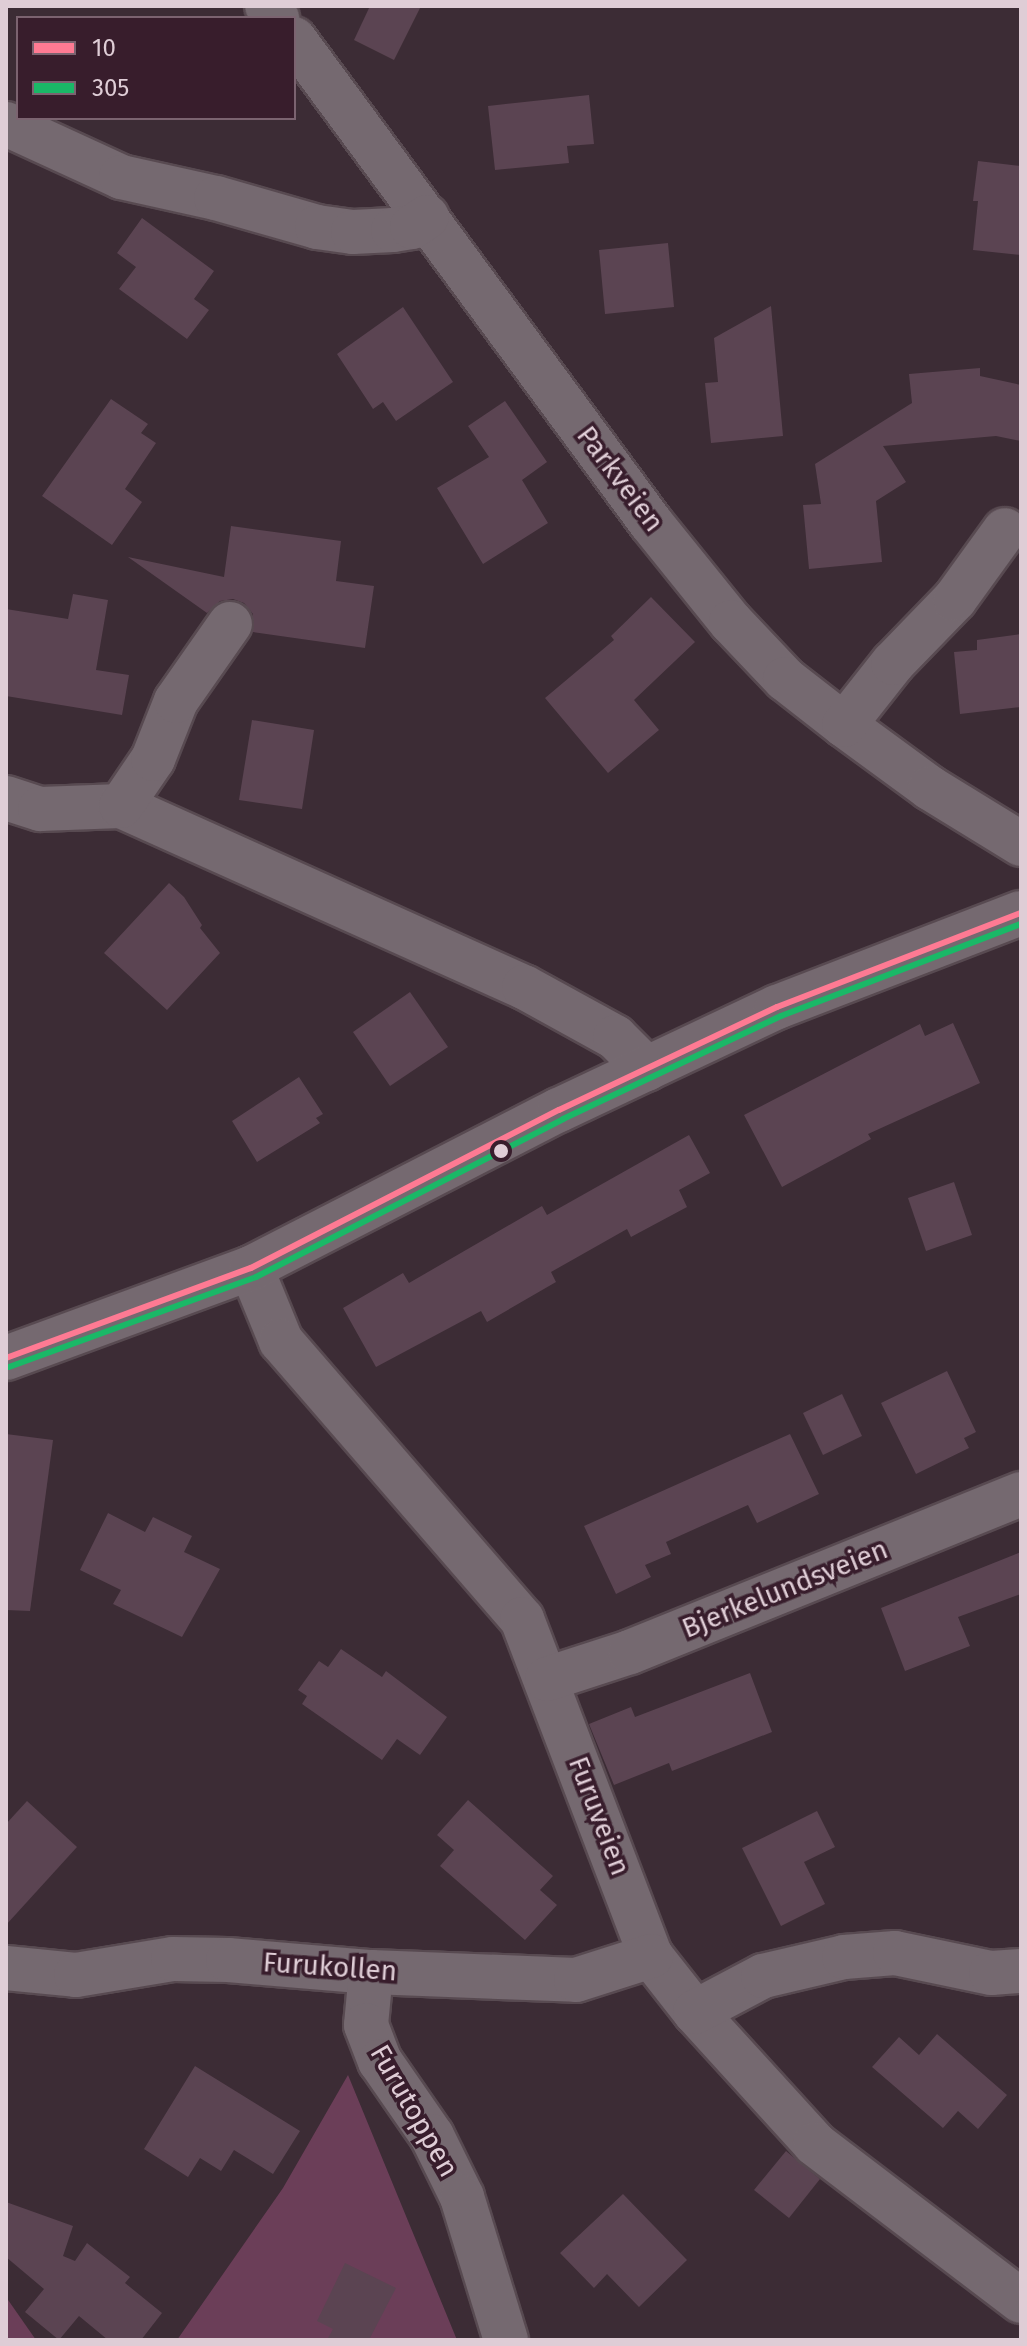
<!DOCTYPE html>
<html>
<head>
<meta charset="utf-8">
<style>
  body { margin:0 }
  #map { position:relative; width:1027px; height:2346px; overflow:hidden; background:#3c2c35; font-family:"Fira Sans",sans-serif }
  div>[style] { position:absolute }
  .green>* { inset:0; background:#6b3e58 }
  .building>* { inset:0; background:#5b4452 }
  .roads { filter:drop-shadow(2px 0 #584a51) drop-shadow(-2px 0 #584a51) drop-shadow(0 2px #584a51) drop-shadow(0 -2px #584a51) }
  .minor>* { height:44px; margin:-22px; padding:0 22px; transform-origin:22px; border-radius:22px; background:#756970 }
  .bus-1>* { height:6px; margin:-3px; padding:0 3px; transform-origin:3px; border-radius:3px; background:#fe7a93 }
  .bus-2>* { height:6px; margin:-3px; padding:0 3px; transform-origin:3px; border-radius:3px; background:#1ab867 }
  .dots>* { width:22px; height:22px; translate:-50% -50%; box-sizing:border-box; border:4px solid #381d2c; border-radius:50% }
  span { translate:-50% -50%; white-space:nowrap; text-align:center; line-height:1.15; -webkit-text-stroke:7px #381d2c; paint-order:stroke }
  .street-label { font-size:28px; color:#dfcdd6 }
  .frame { position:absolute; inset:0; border:8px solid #dfcdd6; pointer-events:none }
  .legend { position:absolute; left:16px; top:16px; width:280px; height:104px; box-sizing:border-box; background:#381d2c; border:2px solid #7b6370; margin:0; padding:10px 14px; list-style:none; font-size:24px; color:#dfcdd6 }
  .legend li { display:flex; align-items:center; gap:16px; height:40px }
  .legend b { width:40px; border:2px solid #7b6370 }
</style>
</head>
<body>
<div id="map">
  <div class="green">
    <i style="clip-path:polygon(348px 2075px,457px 2340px,177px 2340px,283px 2188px)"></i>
    <i style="clip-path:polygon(6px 2297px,36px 2340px,6px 2340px)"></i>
  </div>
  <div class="building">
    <i style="clip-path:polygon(370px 6px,421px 6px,394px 60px,354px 40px)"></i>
    <i style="clip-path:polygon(589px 95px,594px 144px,567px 146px,569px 163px,495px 170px,488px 106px)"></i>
    <i style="clip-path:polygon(978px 161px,1021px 166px,1021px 255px,973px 250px,978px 201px,973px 201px)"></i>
    <i style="clip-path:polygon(142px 218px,214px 271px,194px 299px,209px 310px,187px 339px,119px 289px,136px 267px,117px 253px)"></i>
    <i style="clip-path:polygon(668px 243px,674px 307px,605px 314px,599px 250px)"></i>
    <i style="clip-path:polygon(771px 306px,783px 436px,711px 443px,705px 383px,718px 382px,714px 338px)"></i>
    <i style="clip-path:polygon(403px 307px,453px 382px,396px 421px,383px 402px,373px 409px,337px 354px)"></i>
    <i style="clip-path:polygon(980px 368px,980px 376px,1021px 385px,1021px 441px,996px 436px,883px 446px,906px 482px,876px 501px,882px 562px,809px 569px,803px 505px,821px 504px,815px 464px,912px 403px,909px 374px)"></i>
    <i style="clip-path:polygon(111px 399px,148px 424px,141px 433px,156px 443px,125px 489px,142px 502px,112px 545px,42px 496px)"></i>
    <i style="clip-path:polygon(505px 401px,547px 462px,522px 480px,548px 523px,483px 564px,437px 488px,489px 457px,468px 426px)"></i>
    <i style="clip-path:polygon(231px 526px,341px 541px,336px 581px,374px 586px,365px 648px,253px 632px,253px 614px,244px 603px,233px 599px,220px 601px,207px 613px,128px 557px,224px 577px)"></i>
    <i style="clip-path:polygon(73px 594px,108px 600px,96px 670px,129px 675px,122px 715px,6px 696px,6px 609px,68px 619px)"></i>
    <i style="clip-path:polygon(651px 597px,695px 642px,634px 700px,659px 730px,608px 773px,545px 698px,614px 640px,611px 636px)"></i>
    <i style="clip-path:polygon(1021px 634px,1021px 707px,960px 714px,954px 652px,977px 650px,977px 640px)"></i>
    <i style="clip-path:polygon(252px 720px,314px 730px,302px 809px,239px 800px)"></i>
    <i style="clip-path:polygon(169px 883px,184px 897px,202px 925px,200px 928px,220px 953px,167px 1010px,104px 953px)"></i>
    <i style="clip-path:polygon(410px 992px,448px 1047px,390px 1086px,353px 1032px)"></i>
    <i style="clip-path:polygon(953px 1023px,980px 1083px,868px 1134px,871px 1139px,782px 1187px,744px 1115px,920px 1024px,925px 1036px)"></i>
    <i style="clip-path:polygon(299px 1077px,323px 1114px,316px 1118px,320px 1123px,257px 1162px,232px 1121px)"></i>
    <i style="clip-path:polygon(689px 1135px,710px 1173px,679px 1190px,687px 1207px,631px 1237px,627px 1229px,551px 1272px,556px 1282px,487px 1322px,481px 1311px,376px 1367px,343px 1308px,403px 1273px,409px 1283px,542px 1206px,547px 1215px)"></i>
    <i style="clip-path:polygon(954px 1182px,972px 1235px,926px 1251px,908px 1198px)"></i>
    <i style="clip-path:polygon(947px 1371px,976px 1432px,964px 1438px,969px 1448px,916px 1474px,881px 1403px)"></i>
    <i style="clip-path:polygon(842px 1394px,862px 1436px,823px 1455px,803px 1413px)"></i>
    <i style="clip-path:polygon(6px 1434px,53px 1440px,30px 1611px,6px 1610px)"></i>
    <i style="clip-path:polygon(790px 1434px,819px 1494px,757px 1523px,748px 1505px,666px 1542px,671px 1554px,645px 1565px,651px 1577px,616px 1594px,584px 1526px)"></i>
    <i style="clip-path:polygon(108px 1513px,145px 1532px,153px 1517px,192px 1536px,184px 1552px,220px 1569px,182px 1637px,113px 1604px,121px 1590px,80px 1570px)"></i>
    <i style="clip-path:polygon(1021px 1552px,1021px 1594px,958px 1617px,970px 1646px,905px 1671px,881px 1608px)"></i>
    <i style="clip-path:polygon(341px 1649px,382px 1677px,386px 1671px,447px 1717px,420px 1755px,397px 1739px,382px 1760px,302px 1704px,307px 1696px,298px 1690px,319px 1661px,328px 1667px)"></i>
    <i style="clip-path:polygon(750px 1673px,772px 1732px,672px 1771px,669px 1763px,614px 1785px,589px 1724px,631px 1707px,635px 1717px)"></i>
    <i style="clip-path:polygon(468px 1800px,553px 1876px,540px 1890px,557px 1905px,525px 1940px,440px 1866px,454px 1850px,437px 1835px)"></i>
    <i style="clip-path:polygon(27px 1801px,77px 1847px,6px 1925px,6px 1824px)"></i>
    <i style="clip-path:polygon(817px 1811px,835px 1847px,804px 1862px,825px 1904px,781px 1926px,742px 1848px)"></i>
    <i style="clip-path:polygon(937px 2034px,1007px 2095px,978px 2129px,958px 2111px,943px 2128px,872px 2067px,899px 2037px,919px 2055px)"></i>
    <i style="clip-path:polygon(195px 2066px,300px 2131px,273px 2174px,234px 2150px,221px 2171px,200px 2158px,188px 2177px,144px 2149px)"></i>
    <i style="clip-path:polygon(786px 2151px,820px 2179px,789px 2218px,754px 2190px)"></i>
    <i style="clip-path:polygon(623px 2194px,687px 2260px,639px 2307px,607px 2274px,594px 2288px,560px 2253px)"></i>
    <i style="clip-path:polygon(6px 2202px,73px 2226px,63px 2256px,75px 2261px,87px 2243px,130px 2277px,125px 2283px,162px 2313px,141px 2340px,108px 2340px,79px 2316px,59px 2340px,25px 2312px,44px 2289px,6px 2257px)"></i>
    <i style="clip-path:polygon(345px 2263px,396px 2288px,369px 2340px,327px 2340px,333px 2329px,317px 2321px)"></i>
  </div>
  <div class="roads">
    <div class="minor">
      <i style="left:267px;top:6px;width:16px;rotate:50deg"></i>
      <i style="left:294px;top:39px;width:601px;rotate:53.59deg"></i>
      <i style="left:651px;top:523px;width:127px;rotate:51.1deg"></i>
      <i style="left:731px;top:622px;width:79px;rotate:46.5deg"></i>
      <i style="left:785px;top:679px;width:75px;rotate:37.9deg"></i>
      <i style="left:844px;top:725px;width:107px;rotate:36.2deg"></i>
      <i style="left:930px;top:788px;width:107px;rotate:31.6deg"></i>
      <i style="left:6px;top:124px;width:127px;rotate:24.7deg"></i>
      <i style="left:121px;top:177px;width:97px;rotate:12.5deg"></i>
      <i style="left:216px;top:198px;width:105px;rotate:16deg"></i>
      <i style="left:317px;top:227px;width:36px;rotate:8deg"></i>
      <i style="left:353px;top:232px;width:40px;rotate:-2.9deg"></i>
      <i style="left:393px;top:230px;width:19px;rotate:-9deg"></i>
      <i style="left:412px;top:227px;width:18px;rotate:-34deg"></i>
      <i style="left:844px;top:725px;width:79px;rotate:-51.7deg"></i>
      <i style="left:893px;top:663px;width:89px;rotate:-45.9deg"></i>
      <i style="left:955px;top:599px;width:85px;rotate:-54.1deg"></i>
      <i style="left:6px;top:798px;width:36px;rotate:18deg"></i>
      <i style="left:40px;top:809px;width:81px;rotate:-2.1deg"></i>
      <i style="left:121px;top:806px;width:442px;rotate:24.2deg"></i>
      <i style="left:524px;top:987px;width:104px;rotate:28.8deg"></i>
      <i style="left:615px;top:1037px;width:45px;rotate:45deg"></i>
      <i style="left:121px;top:806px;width:57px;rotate:-55.8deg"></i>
      <i style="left:153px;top:759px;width:62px;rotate:-68.4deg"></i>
      <i style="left:176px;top:701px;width:94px;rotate:-55deg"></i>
      <i style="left:251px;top:1268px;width:79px;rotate:67.7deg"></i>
      <i style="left:281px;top:1341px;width:368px;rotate:49.1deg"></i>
      <i style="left:522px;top:1619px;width:361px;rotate:69.1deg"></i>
      <i style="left:651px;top:1956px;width:71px;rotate:51.8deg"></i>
      <i style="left:695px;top:2012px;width:178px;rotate:47.7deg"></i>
      <i style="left:815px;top:2144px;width:259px;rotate:37.3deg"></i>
      <i style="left:6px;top:1358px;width:261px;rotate:-20.2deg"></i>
      <i style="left:251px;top:1268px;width:346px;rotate:-27.2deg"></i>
      <i style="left:559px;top:1110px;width:241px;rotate:-25.3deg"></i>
      <i style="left:777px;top:1007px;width:261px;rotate:-21.1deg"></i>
      <i style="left:547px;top:1679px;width:87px;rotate:-18deg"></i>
      <i style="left:630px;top:1652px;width:422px;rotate:-22deg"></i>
      <i style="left:6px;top:1968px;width:70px;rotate:5.7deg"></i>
      <i style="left:76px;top:1975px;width:98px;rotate:-9.4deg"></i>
      <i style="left:173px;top:1959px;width:55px;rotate:1deg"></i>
      <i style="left:228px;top:1960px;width:144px;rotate:4.8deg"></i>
      <i style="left:371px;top:1972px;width:205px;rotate:2.2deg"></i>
      <i style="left:576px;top:1980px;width:79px;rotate:-17.7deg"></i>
      <i style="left:371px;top:1972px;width:53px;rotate:95.4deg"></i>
      <i style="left:366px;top:2025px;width:39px;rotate:69deg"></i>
      <i style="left:380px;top:2061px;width:91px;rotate:55.3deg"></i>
      <i style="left:432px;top:2136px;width:68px;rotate:63.8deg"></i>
      <i style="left:462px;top:2197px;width:150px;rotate:72.9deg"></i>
      <i style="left:695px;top:2012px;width:77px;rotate:-27.9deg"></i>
      <i style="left:763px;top:1976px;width:83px;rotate:-13.2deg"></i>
      <i style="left:844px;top:1957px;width:51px;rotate:-4.5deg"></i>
      <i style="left:895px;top:1953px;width:98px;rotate:11.8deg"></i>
      <i style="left:991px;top:1973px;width:30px;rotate:-4deg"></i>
    </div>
  </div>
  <div class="bus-1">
    <i style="left:6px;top:1358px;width:261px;rotate:-20.2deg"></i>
    <i style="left:251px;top:1268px;width:346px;rotate:-27.2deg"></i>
    <i style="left:559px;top:1110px;width:241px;rotate:-25.3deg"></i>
    <i style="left:777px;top:1007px;width:261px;rotate:-21.1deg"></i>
  </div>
  <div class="bus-2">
    <i style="left:9px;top:1367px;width:263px;rotate:-20deg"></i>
    <i style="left:256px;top:1277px;width:345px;rotate:-27.2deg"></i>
    <i style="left:563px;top:1119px;width:241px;rotate:-25.3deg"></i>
    <i style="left:781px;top:1016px;width:257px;rotate:-21deg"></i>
  </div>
  <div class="dots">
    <i style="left:501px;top:1151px;background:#dfcdd6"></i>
  </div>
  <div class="street-label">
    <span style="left:620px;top:479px;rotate:53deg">Parkveien</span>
    <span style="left:785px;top:1589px;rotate:-22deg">Bjerkelundsveien</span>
    <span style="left:599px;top:1816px;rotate:69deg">Furuveien</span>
    <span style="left:330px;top:1967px;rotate:4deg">Furukollen</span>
    <span style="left:414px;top:2111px;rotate:60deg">Furutoppen</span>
  </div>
  <div class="frame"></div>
  <ul class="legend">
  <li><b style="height:10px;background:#fe7a93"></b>10</li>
  <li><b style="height:10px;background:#1ab867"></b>305</li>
  </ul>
</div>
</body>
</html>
